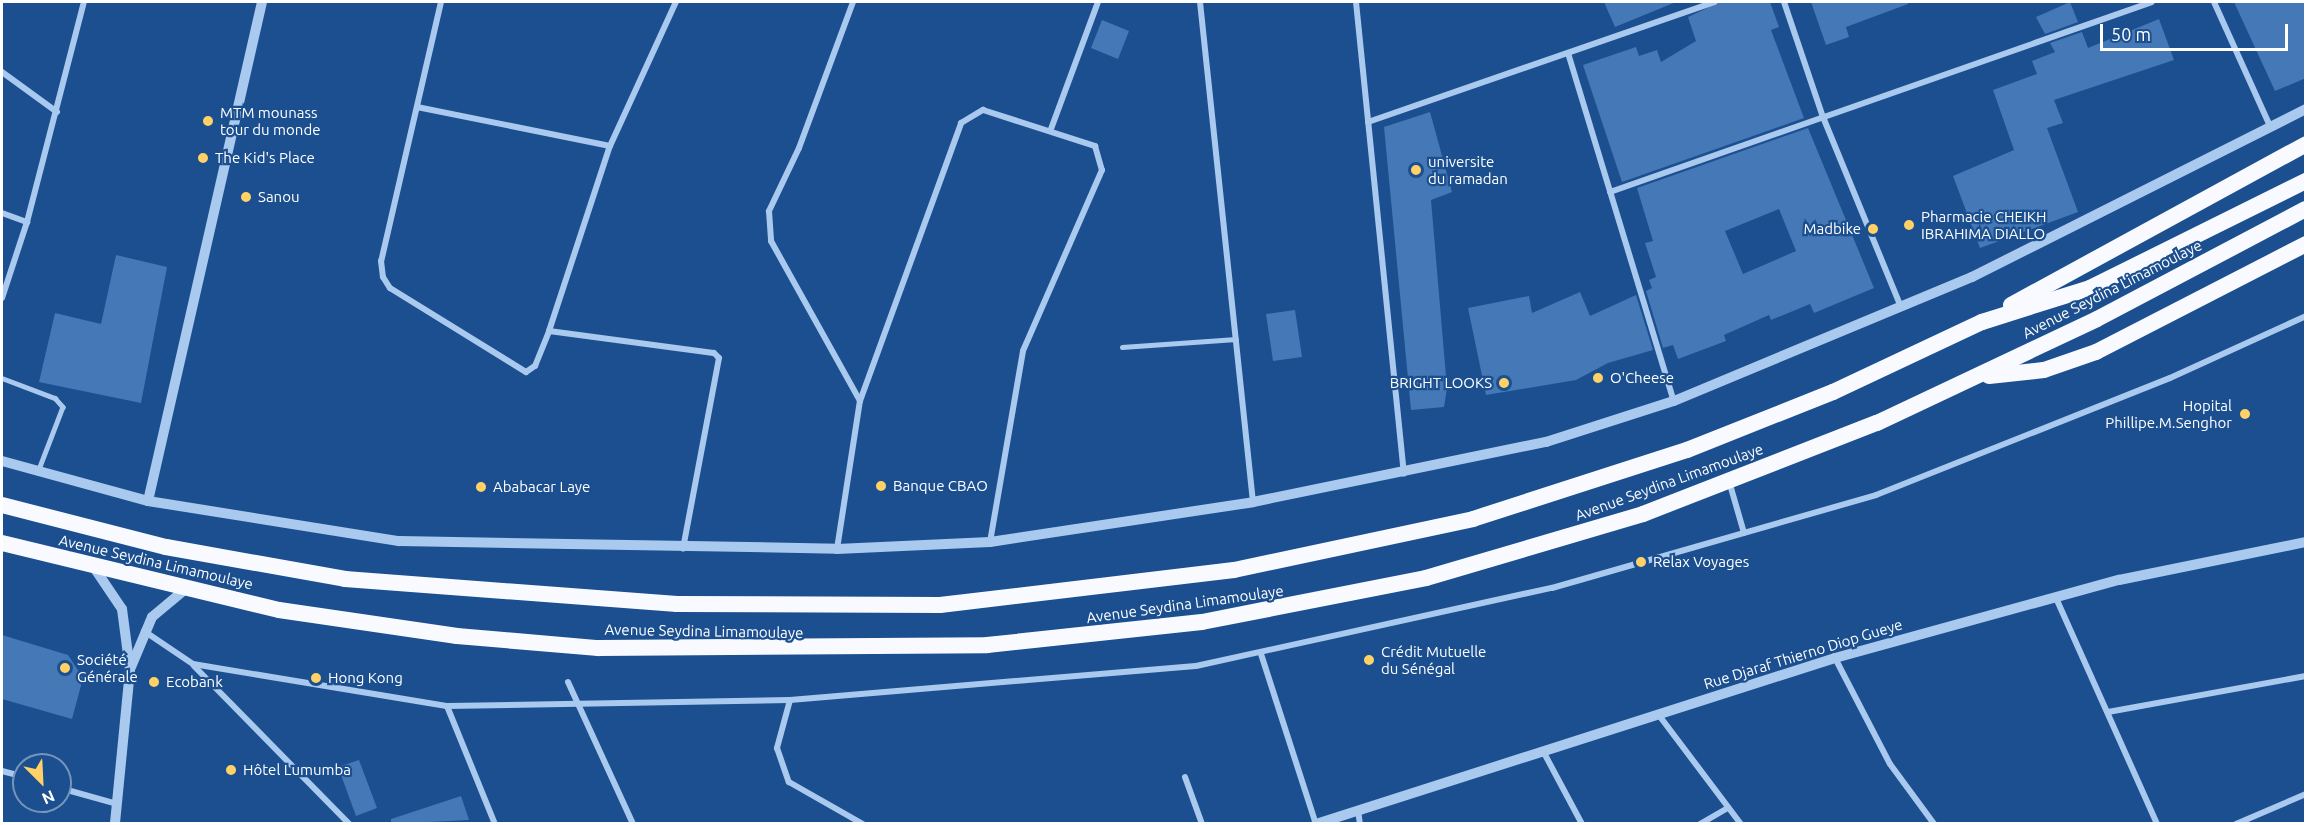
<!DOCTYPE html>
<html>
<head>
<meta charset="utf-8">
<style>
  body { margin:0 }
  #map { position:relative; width:2307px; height:825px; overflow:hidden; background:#1b4f8f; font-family:Ubuntu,sans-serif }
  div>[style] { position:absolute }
  .building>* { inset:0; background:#4478b7 }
  .service>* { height:4.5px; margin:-2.25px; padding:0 2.25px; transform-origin:2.25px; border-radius:2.25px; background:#a9c9ee }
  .minor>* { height:6px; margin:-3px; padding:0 3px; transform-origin:3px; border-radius:3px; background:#a9c9ee }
  .tertiary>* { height:10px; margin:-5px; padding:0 5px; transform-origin:5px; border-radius:5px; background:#a9c9ee }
  .trunk>* { height:16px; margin:-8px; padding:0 8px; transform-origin:8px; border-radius:8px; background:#f8faff }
  .dots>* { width:16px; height:16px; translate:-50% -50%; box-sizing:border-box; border:3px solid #1b4f8f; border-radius:50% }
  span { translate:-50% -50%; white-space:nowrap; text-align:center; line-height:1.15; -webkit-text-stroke:4.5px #1b4f8f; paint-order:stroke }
  .poi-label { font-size:15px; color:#fff }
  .left { translate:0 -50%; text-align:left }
  .right { translate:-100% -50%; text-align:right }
  .street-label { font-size:15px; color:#fff }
  .frame { position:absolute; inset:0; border:3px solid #fff; pointer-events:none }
  .north { position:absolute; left:12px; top:753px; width:60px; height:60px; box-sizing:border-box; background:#1b4f8f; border:2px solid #7695bc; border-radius:50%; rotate:156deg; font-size:16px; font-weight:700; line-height:24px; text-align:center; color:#fff }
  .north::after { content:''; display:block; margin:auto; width:21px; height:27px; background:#ffd166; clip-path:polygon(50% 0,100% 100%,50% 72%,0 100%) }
  .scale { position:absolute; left:2100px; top:24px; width:188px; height:27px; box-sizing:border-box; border:3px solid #fff; border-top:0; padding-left:8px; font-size:18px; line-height:21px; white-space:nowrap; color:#fff; -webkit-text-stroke:4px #1b4f8f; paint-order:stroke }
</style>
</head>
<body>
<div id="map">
  <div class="building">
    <i style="clip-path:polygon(1604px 2px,1676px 2px,1615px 27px)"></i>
    <i style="clip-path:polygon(1720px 2px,1770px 2px,1779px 27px,1771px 30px,1804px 118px,1622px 182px,1583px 65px,1636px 47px,1639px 56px,1657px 50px,1661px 62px,1696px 41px,1688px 17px)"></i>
    <i style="clip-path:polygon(1811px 2px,1908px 2px,1908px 4px,1846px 27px,1849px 37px,1826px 45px)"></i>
    <i style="clip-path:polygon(2070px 2px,2078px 22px,2045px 34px,2036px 17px)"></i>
    <i style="clip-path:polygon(2234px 2px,2306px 2px,2306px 78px,2275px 91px)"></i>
    <i style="clip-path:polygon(2159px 19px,2174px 60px,2054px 100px,2063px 123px,2047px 128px,2078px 212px,1980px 248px,1953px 176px,2014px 150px,1993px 90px,2037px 74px,2032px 61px,2055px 52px,2050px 43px,2082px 32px,2088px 48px)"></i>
    <i style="clip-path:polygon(1102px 20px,1129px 31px,1118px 59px,1091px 48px)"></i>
    <i style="clip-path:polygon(1430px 112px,1452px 192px,1431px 200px,1447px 388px,1444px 407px,1411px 410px,1384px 127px)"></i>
    <i style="clip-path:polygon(evenodd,1808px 128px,1874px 288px,1814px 313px,1810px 304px,1771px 320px,1769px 315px,1724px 335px,1726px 341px,1678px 359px,1673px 345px,1663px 348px,1646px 291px,1652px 288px,1649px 280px,1656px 277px,1645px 243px,1653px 241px,1637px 188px,1808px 128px,1779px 209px,1796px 251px,1743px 274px,1725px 231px,1779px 209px)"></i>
    <i style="clip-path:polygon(116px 255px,167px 267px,141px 403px,39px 382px,55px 313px,101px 324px)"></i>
    <i style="clip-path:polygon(1580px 292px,1590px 316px,1636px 295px,1653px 350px,1608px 363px,1576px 380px,1486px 395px,1468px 308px,1529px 296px,1532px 313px)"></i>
    <i style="clip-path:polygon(1295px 310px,1302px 357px,1273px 361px,1266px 314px)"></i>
    <i style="clip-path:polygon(2px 635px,68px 655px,83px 678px,72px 719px,2px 699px)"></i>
    <i style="clip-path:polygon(359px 760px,377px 808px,356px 816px,338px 767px)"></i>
    <i style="clip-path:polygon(461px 796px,469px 820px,391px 824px,391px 819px)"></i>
  </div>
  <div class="service">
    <i style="left:1122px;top:347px;width:114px;rotate:-4deg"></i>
    <i style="left:2px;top:378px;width:57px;rotate:20.7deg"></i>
    <i style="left:55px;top:398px;width:12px;rotate:48deg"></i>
    <i style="left:63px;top:407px;width:70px;rotate:111deg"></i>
  </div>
  <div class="minor">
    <i style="left:441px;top:2px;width:266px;rotate:103deg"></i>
    <i style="left:381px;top:261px;width:16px;rotate:83deg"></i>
    <i style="left:383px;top:277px;width:13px;rotate:58deg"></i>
    <i style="left:390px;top:288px;width:160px;rotate:31.7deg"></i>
    <i style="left:526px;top:372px;width:11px;rotate:-34deg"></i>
    <i style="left:535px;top:366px;width:38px;rotate:-68deg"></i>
    <i style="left:549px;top:331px;width:195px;rotate:-71.8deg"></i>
    <i style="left:610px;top:146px;width:158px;rotate:-65.4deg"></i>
    <i style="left:853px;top:2px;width:156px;rotate:110.3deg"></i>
    <i style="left:799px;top:148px;width:70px;rotate:115.5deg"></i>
    <i style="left:769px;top:211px;width:30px;rotate:86deg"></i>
    <i style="left:771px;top:241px;width:183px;rotate:60.9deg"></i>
    <i style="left:1200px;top:2px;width:503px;rotate:83.95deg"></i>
    <i style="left:1356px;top:2px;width:474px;rotate:84.2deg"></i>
    <i style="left:1784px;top:2px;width:121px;rotate:71.3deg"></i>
    <i style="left:1823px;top:117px;width:205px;rotate:67.7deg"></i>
    <i style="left:2214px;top:2px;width:136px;rotate:65.7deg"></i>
    <i style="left:1568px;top:53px;width:364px;rotate:73.1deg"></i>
    <i style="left:2px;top:72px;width:68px;rotate:36deg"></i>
    <i style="left:417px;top:107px;width:197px;rotate:11.4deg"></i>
    <i style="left:1368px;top:122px;width:367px;rotate:-19.1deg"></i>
    <i style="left:1051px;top:129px;width:135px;rotate:-69.7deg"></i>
    <i style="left:1610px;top:192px;width:574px;rotate:-19.32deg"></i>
    <i style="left:2px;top:213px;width:27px;rotate:20deg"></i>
    <i style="left:27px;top:222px;width:80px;rotate:108.2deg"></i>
    <i style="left:27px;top:222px;width:227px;rotate:-75.5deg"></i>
    <i style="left:549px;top:331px;width:166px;rotate:7.6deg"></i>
    <i style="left:714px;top:353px;width:7px;rotate:45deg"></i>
    <i style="left:719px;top:358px;width:194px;rotate:100.7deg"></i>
    <i style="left:1729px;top:481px;width:54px;rotate:73.9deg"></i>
    <i style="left:837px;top:549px;width:150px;rotate:-81.2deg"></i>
    <i style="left:860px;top:401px;width:296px;rotate:-70deg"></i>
    <i style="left:961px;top:123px;width:26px;rotate:-31deg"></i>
    <i style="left:983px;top:110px;width:118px;rotate:17.8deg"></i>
    <i style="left:1095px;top:146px;width:25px;rotate:74deg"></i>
    <i style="left:1102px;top:170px;width:197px;rotate:113.6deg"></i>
    <i style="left:1023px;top:351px;width:194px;rotate:99.8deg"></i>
    <i style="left:2056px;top:598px;width:248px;rotate:65.9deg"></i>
    <i style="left:144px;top:631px;width:59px;rotate:34deg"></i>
    <i style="left:193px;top:664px;width:257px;rotate:9.4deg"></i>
    <i style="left:447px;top:706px;width:343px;rotate:-1deg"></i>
    <i style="left:790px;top:700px;width:407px;rotate:-4.8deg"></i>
    <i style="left:1196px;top:666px;width:364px;rotate:-12.4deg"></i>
    <i style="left:1552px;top:588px;width:337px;rotate:-16deg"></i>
    <i style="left:1876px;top:495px;width:316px;rotate:-21.7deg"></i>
    <i style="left:2170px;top:378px;width:149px;rotate:-24.5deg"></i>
    <i style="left:1261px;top:654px;width:179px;rotate:72.1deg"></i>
    <i style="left:1835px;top:658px;width:119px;rotate:62.6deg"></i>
    <i style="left:1890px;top:764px;width:74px;rotate:53.7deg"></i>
    <i style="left:194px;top:666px;width:221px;rotate:45.5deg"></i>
    <i style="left:568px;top:682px;width:156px;rotate:65.4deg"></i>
    <i style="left:790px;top:700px;width:50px;rotate:105.2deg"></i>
    <i style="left:777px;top:748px;width:36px;rotate:71deg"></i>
    <i style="left:789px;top:782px;width:85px;rotate:29.6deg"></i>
    <i style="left:447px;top:706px;width:127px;rotate:67.9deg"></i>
    <i style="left:2108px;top:712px;width:201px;rotate:-10.3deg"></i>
    <i style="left:1658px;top:714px;width:138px;rotate:53deg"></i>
    <i style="left:1543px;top:751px;width:83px;rotate:61.9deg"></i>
    <i style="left:2px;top:771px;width:23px;rotate:15deg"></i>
    <i style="left:1185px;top:777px;width:50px;rotate:70.1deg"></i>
    <i style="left:60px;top:788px;width:59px;rotate:15.7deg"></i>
    <i style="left:1358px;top:810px;width:14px;rotate:82deg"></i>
    <i style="left:1700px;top:824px;width:32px;rotate:-30deg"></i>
    <i style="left:2236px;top:824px;width:76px;rotate:-23.2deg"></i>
  </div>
  <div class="tertiary">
    <i style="left:2px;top:461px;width:151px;rotate:15.3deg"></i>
    <i style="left:148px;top:501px;width:254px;rotate:9.1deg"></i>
    <i style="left:399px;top:541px;width:438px;rotate:1deg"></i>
    <i style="left:837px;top:549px;width:153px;rotate:-2.6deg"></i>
    <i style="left:990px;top:542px;width:266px;rotate:-8.6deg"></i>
    <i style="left:1253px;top:502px;width:299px;rotate:-11.6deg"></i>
    <i style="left:1546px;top:442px;width:134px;rotate:-17.8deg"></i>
    <i style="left:1674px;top:401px;width:323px;rotate:-22.6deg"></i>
    <i style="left:1972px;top:277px;width:374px;rotate:-26.7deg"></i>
    <i style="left:148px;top:501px;width:512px;rotate:-77.13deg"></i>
    <i style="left:95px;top:569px;width:48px;rotate:56deg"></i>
    <i style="left:122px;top:609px;width:62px;rotate:82.5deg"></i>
    <i style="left:130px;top:670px;width:155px;rotate:95.6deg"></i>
    <i style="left:131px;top:667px;width:54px;rotate:-67.2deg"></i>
    <i style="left:152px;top:617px;width:47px;rotate:-39.8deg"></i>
    <i style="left:1316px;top:824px;width:545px;rotate:-17.74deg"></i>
    <i style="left:1835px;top:658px;width:295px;rotate:-15.4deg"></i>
    <i style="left:2119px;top:580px;width:191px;rotate:-11.5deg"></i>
  </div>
  <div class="trunk">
    <i style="left:2011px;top:305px;width:336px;rotate:-28.6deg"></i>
    <i style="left:1989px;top:376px;width:55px;rotate:-6.2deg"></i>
    <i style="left:2044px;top:370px;width:55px;rotate:-19.1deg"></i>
    <i style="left:2096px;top:352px;width:236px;rotate:-27.2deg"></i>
    <i style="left:2px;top:505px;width:169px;rotate:14.4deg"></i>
    <i style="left:166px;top:547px;width:182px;rotate:10.1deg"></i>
    <i style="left:345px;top:579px;width:333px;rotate:4.3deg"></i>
    <i style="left:677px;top:604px;width:263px;rotate:0.2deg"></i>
    <i style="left:940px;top:605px;width:296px;rotate:-6.8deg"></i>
    <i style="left:1234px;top:570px;width:244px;rotate:-12deg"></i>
    <i style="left:1473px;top:519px;width:225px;rotate:-17.9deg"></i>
    <i style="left:1687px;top:450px;width:157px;rotate:-21.7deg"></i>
    <i style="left:1833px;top:392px;width:165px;rotate:-25.2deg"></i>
    <i style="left:1982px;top:322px;width:113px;rotate:-17.5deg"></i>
    <i style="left:2090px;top:288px;width:241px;rotate:-26.4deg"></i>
    <i style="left:2px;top:543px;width:285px;rotate:13.6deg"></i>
    <i style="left:279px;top:610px;width:180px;rotate:8.3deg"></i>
    <i style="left:457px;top:636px;width:142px;rotate:4.9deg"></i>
    <i style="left:598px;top:648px;width:389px;rotate:-0.4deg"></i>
    <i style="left:987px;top:645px;width:216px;rotate:-6.1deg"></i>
    <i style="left:1202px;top:622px;width:228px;rotate:-11.1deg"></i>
    <i style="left:1426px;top:578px;width:226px;rotate:-16.4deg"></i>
    <i style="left:1643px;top:514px;width:251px;rotate:-21.3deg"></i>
    <i style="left:1877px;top:423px;width:243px;rotate:-25.3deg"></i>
    <i style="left:2097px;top:319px;width:236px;rotate:-27.8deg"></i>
  </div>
  <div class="dots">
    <i style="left:208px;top:121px;background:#ffd166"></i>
    <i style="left:203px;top:158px;background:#ffd166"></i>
    <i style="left:1416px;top:170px;background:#ffd166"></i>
    <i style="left:246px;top:197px;background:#ffd166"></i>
    <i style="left:1909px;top:225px;background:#ffd166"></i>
    <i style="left:1873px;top:229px;background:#ffd166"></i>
    <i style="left:1598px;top:378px;background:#ffd166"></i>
    <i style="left:1504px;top:383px;background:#ffd166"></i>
    <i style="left:2245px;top:414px;background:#ffd166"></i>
    <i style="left:881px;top:486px;background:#ffd166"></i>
    <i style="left:481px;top:487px;background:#ffd166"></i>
    <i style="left:1641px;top:562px;background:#ffd166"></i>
    <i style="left:1369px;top:660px;background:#ffd166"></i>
    <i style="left:65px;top:668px;background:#ffd166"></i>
    <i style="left:316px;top:678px;background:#ffd166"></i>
    <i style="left:154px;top:682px;background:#ffd166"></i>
    <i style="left:231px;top:770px;background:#ffd166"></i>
  </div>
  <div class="poi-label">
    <span class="left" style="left:220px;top:121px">MTM mounass<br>tour du monde</span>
    <span class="left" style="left:215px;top:158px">The Kid's Place</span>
    <span class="left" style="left:1428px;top:170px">universite<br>du ramadan</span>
    <span class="left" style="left:258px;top:197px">Sanou</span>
    <span class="left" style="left:1921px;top:225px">Pharmacie CHEIKH<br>IBRAHIMA DIALLO</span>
    <span class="right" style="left:1861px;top:229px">Madbike</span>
    <span class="left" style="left:1610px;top:378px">O'Cheese</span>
    <span class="right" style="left:1492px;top:383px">BRIGHT LOOKS</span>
    <span class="right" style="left:2232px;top:414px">Hopital<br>Phillipe.M.Senghor</span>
    <span class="left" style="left:893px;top:486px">Banque CBAO</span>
    <span class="left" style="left:493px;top:487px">Ababacar Laye</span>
    <span class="left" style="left:1653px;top:562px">Relax Voyages</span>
    <span class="left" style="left:1381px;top:660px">Crédit Mutuelle<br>du Sénégal</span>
    <span class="left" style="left:77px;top:668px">Société<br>Générale</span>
    <span class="left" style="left:328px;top:678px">Hong Kong</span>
    <span class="left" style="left:166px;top:682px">Ecobank</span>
    <span class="left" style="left:243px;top:770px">Hôtel Lumumba</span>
  </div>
  <div class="street-label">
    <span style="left:2112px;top:289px;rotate:-27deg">Avenue Seydina Limamoulaye</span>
    <span style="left:1669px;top:482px;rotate:-20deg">Avenue Seydina Limamoulaye</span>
    <span style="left:156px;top:562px;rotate:13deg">Avenue Seydina Limamoulaye</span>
    <span style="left:1185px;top:604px;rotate:-8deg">Avenue Seydina Limamoulaye</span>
    <span style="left:704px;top:631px;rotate:1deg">Avenue Seydina Limamoulaye</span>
    <span style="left:1803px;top:654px;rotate:-17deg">Rue Djaraf Thierno Diop Gueye</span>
  </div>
  <div class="frame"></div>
  <div class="north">N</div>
  <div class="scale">50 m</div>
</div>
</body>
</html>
